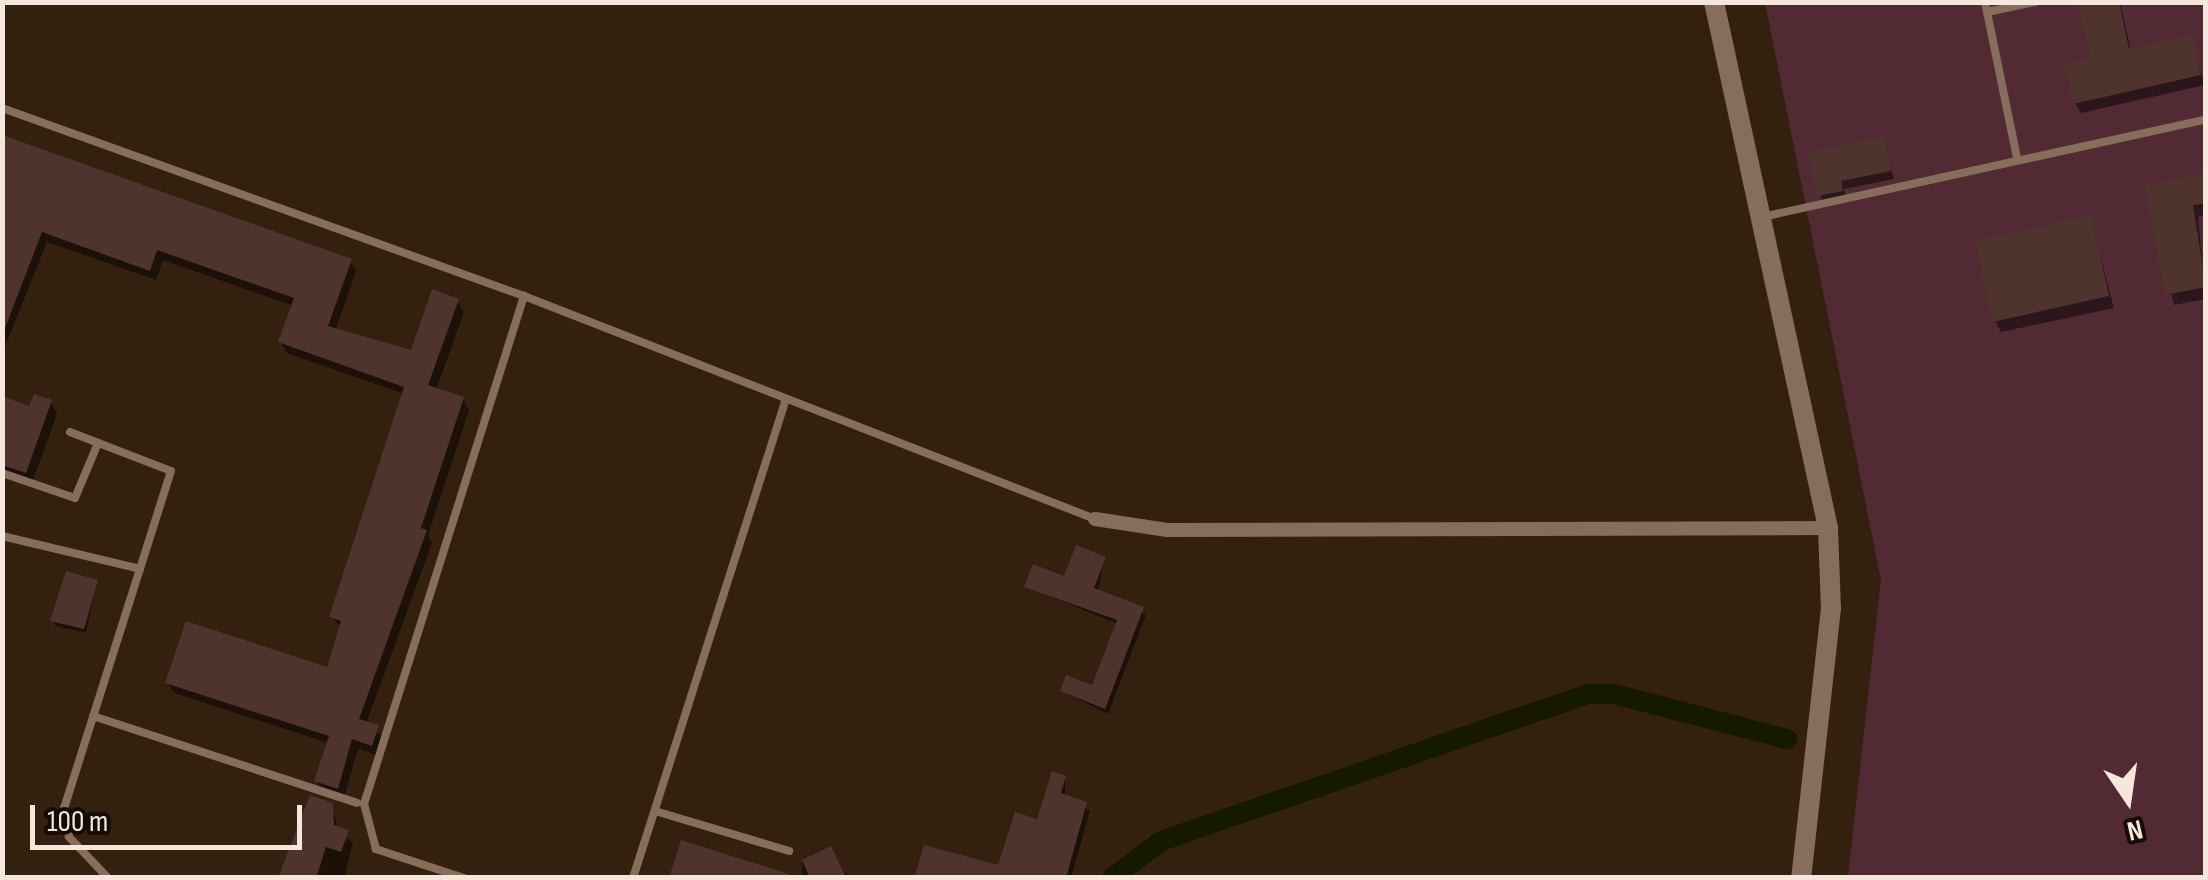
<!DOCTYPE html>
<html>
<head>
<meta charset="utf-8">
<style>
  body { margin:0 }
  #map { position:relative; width:2208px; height:880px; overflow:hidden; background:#34200f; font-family:"Sofia Sans Condensed",sans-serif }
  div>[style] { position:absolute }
  .green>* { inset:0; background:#522a34 }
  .shadow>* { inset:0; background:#0007 }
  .canal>* { height:20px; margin:-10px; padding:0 10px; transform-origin:10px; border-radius:10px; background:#151900 }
  .building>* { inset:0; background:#4f342e }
  .lane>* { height:8px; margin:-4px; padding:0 4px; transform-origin:4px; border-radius:4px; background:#866e5b }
  .street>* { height:14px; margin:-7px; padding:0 7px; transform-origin:7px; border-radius:7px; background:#866e5b }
  .secondary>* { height:20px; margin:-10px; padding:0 10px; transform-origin:10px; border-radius:10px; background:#866e5b }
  span { translate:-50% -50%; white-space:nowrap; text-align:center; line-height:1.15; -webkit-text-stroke:8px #150c05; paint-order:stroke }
  .frame { position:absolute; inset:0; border:5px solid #f5e7dc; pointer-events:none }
  .north { position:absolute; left:2078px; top:750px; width:100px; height:100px; -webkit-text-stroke:8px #150c05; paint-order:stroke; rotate:167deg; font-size:28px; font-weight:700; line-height:40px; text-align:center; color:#f5e7dc }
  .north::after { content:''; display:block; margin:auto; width:35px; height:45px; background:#f5e7dc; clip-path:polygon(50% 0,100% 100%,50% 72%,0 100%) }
  .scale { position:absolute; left:30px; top:805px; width:272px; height:45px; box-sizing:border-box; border:5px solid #f5e7dc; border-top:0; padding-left:12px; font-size:30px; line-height:35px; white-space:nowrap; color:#f5e7dc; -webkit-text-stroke:8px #150c05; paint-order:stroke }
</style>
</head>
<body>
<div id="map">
  <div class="green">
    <i style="clip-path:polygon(1765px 3px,2205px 3px,2205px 877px,1848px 877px,1881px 580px)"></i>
  </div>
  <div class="shadow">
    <i style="clip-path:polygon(2080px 2px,2120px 2px,2131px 51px,2190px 38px,2205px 85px,2081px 113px,2075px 103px,2093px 60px)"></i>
    <i style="clip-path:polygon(1882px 139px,1894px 179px,1844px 189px,1846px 199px,1824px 203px,1820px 195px)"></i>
    <i style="clip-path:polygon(2206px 175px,2206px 215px,2198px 217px,2206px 299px,2174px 305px,2147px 187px)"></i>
    <i style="clip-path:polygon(2090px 218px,2114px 308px,2001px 332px,1995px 321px)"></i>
    <i style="clip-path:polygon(7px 228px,350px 261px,356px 271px,335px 331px,412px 353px,457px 301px,464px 312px,436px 390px,463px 399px,469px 410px,428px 535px,432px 543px,366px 724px,384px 738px,378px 755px,358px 749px,344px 798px,323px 792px,317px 781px,329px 743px,174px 693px,168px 683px,328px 670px,342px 628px,331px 616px,404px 394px,287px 353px,281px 342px,294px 306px,163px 260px,156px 280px,47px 242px,2px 354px)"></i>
    <i style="clip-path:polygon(2px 399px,30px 409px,51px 402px,57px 414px,32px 483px,2px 473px)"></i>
    <i style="clip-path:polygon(1104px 559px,1098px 592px,1146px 615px,1108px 714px,1062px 691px,1093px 688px,1118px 624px,1027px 587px,1065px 579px)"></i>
    <i style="clip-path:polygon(96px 582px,86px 633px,56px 626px,53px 621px)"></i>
    <i style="clip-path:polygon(1065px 778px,1065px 797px,1090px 811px,1071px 878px,922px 878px,1000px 868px)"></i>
    <i style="clip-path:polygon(332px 805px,338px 830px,353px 843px,344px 878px,281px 878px)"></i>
    <i style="clip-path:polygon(830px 849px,842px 872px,857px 878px,802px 878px,802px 862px)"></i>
  </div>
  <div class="canal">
    <i style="left:1112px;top:878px;width:61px;rotate:-37.1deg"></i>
    <i style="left:1161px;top:841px;width:451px;rotate:-19deg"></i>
    <i style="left:1587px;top:694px;width:27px"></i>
    <i style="left:1614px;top:694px;width:179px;rotate:14.6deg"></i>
  </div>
  <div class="building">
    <i style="clip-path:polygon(2077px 2px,2119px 2px,2129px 49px,2192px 35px,2201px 75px,2073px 104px,2064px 64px,2090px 58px)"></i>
    <i style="clip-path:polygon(2px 135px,352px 259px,328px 326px,411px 350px,432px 289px,459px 299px,428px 385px,464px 397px,421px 528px,427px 530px,359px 719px,379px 725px,372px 746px,352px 739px,338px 789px,314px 781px,329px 736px,165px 683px,186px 621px,327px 667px,341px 621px,329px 617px,404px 387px,278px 342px,294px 298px,157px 250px,150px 271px,42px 232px,2px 336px)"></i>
    <i style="clip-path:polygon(1884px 136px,1891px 171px,1841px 181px,1843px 191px,1817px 196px,1808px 152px)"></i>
    <i style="clip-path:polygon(2206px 173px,2206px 203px,2193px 205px,2206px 287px,2165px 295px,2144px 185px)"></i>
    <i style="clip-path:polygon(2091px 215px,2109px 296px,1992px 322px,1975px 241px)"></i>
    <i style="clip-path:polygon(34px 394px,52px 400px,26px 473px,2px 465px,2px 396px,29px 406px)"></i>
    <i style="clip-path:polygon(1076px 545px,1106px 557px,1094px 588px,1144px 607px,1105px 709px,1060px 691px,1066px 675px,1092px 685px,1117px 620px,1024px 587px,1033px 564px,1064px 576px)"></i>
    <i style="clip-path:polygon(66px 571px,98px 580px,84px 629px,50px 621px)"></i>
    <i style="clip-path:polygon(1052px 771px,1066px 776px,1061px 793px,1087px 802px,1066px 878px,914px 878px,924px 845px,998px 865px,1015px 812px,1037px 819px)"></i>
    <i style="clip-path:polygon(310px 795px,333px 803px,334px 825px,349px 830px,341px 852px,326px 847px,316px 878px,278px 878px)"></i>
    <i style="clip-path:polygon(681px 840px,789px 874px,788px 878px,669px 878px)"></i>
    <i style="clip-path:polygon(831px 846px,846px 878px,810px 878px,802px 860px)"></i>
  </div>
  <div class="lane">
    <i style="left:1985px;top:2px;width:159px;rotate:78.4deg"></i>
    <i style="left:1987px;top:12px;width:49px;rotate:-11.8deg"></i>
    <i style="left:2px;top:108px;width:555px;rotate:19.81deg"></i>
    <i style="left:524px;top:296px;width:613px;rotate:21.33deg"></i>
    <i style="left:1762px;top:217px;width:455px;rotate:-12.4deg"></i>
    <i style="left:70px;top:432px;width:108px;rotate:21.1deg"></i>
    <i style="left:171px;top:471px;width:354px;rotate:107.6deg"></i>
    <i style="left:64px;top:808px;width:29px;rotate:80deg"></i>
    <i style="left:69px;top:837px;width:57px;rotate:46.4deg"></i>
    <i style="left:2px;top:473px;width:77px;rotate:18.9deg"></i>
    <i style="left:75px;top:498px;width:60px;rotate:-67.3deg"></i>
    <i style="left:2px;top:536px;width:142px;rotate:13.4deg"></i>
    <i style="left:93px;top:716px;width:278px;rotate:18.2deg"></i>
    <i style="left:655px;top:811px;width:140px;rotate:16.6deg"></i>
    <i style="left:464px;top:878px;width:93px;rotate:-161.8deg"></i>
    <i style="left:376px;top:849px;width:47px;rotate:-104.9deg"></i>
    <i style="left:364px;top:804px;width:533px;rotate:-72.52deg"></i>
    <i style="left:633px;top:878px;width:503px;rotate:-72.29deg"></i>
  </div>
  <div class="street">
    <i style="left:1095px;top:519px;width:73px;rotate:8.7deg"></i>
    <i style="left:1167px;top:530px;width:661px;rotate:-0.17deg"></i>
  </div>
  <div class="secondary">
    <i style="left:1714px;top:2px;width:538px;rotate:77.77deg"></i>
    <i style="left:1828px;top:528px;width:80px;rotate:87.9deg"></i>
    <i style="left:1831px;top:608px;width:272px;rotate:96.3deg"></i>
  </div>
  <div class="frame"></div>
  <div class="north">N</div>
  <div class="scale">100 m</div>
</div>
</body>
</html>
